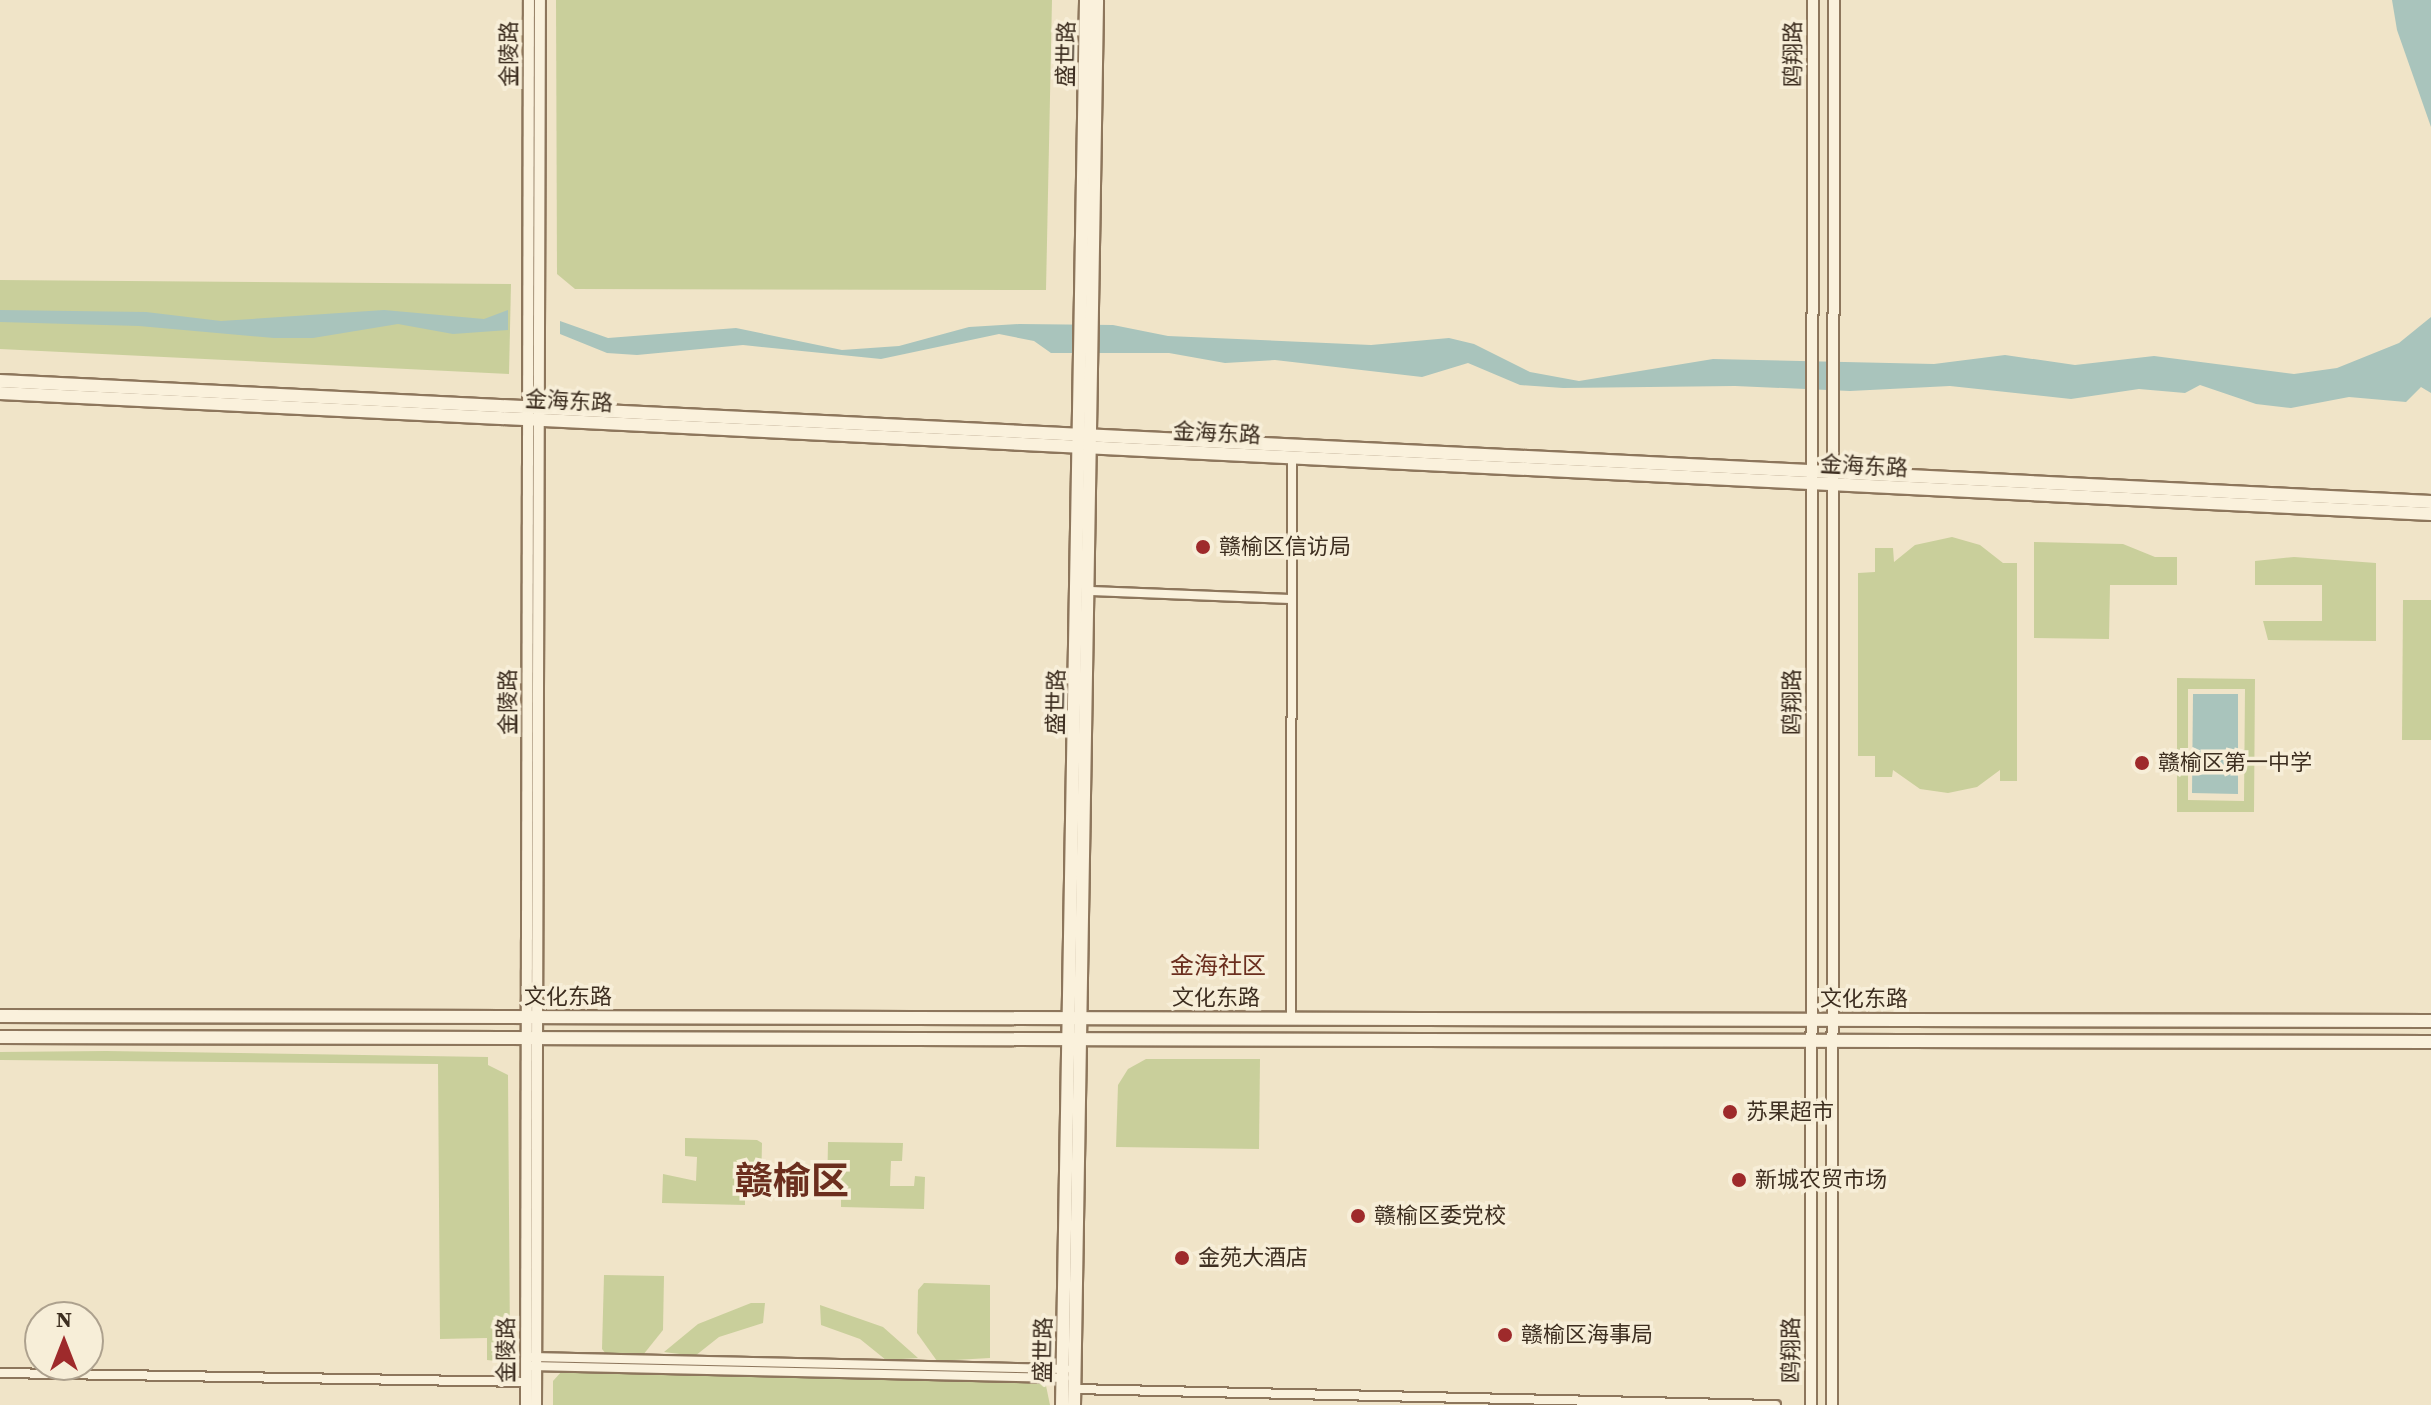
<!DOCTYPE html>
<html>
<head>
<meta charset="utf-8">
<style>
  body { margin:0 }
  #map { position:relative; width:2431px; height:1405px; overflow:hidden; background:#f0e4c8; font-family:"Source Serif 4","Noto Sans SC",serif }
  div>[style] { position:absolute }
  .green>* { inset:0; background:#c9cf9b }
  .water>* { inset:0; background:#a9c4bc }
  .roads { filter:drop-shadow(2px 0 #8d765c) drop-shadow(-2px 0 #8d765c) drop-shadow(0 2px #8d765c) drop-shadow(0 -2px #8d765c) }
  .minor>* { height:8px; margin:-4px; padding:0 4px; transform-origin:4px; border-radius:4px; background:#faf1dc }
  .tertiary>* { height:10px; margin:-5px; padding:0 5px; transform-origin:5px; border-radius:5px; background:#faf1dc }
  .secondary>* { height:12px; margin:-6px; padding:0 6px; transform-origin:6px; border-radius:6px; background:#faf1dc }
  .dots>* { width:22px; height:22px; translate:-50% -50%; box-sizing:border-box; border:4px solid #f7eed8; border-radius:50% }
  span { translate:-50% -50%; white-space:nowrap; text-align:center; line-height:1.15; -webkit-text-stroke:7px #f7eed8; paint-order:stroke }
  .street-label { font-size:22px; color:#3d2e20 }
  .poi-label { font-size:22px; color:#3d2e20 }
  .left { translate:0 -50%; text-align:left }
  .neighbourhood-label { font-size:24px; color:#6b2e1e }
  .town-label { font-size:38px; color:#6b2e1e; font-weight:700 }
  .north { position:absolute; left:24px; top:1301px; width:80px; height:80px; box-sizing:border-box; background:#f7eed8; border:2px solid #ada18e; border-radius:50%; rotate:0deg; font-size:22px; font-weight:700; line-height:32px; text-align:center; color:#3d2e20 }
  .north::after { content:''; display:block; margin:auto; width:28px; height:36px; background:#9e2a2b; clip-path:polygon(50% 0,100% 100%,50% 72%,0 100%) }
</style>
</head>
<body>
<div id="map">
  <div class="green">
    <i style="clip-path:polygon(556px 0,1052px 0,1046px 290px,575px 289px,557px 274px)"></i>
    <i style="clip-path:polygon(0 280px,511px 284px,509px 374px,0 349px)"></i>
    <i style="clip-path:polygon(1952px 537px,1980px 545px,2003px 563px,2017px 563px,2017px 781px,2000px 781px,2000px 770px,1977px 787px,1948px 793px,1920px 789px,1893px 770px,1892px 777px,1875px 777px,1875px 756px,1858px 756px,1858px 573px,1875px 572px,1875px 548px,1893px 548px,1894px 562px,1915px 545px)"></i>
    <i style="clip-path:polygon(2034px 542px,2123px 544px,2155px 557px,2177px 557px,2177px 585px,2110px 585px,2109px 639px,2034px 638px)"></i>
    <i style="clip-path:polygon(2294px 557px,2376px 563px,2376px 641px,2268px 640px,2263px 621px,2322px 621px,2322px 585px,2255px 585px,2255px 561px)"></i>
    <i style="clip-path:polygon(2403px 600px,2431px 600px,2431px 740px,2402px 740px)"></i>
    <i style="clip-path:polygon(evenodd,2177px 678px,2255px 679px,2254px 812px,2177px 812px,2177px 678px,2188px 689px,2245px 689px,2244px 801px,2188px 800px,2188px 689px)"></i>
    <i style="clip-path:polygon(106px 1051px,488px 1057px,488px 1065px,508px 1075px,510px 1346px,496px 1361px,487px 1360px,487px 1338px,440px 1339px,438px 1064px,0 1060px,0 1052px)"></i>
    <i style="clip-path:polygon(1146px 1059px,1260px 1059px,1259px 1149px,1116px 1147px,1118px 1085px,1128px 1069px)"></i>
    <i style="clip-path:polygon(685px 1138px,757px 1140px,762px 1143px,761px 1187px,745px 1192px,745px 1205px,662px 1203px,663px 1174px,696px 1181px,697px 1157px,685px 1156px)"></i>
    <i style="clip-path:polygon(828px 1142px,903px 1143px,902px 1161px,891px 1161px,890px 1186px,914px 1186px,915px 1176px,925px 1177px,924px 1209px,841px 1207px,841px 1194px,827px 1194px)"></i>
    <i style="clip-path:polygon(604px 1275px,664px 1276px,663px 1330px,643px 1355px,606px 1354px,602px 1349px)"></i>
    <i style="clip-path:polygon(924px 1283px,990px 1285px,990px 1358px,937px 1361px,917px 1333px,918px 1290px)"></i>
    <i style="clip-path:polygon(751px 1303px,765px 1303px,763px 1323px,719px 1337px,695px 1356px,664px 1352px,698px 1324px)"></i>
    <i style="clip-path:polygon(820px 1305px,883px 1327px,918px 1358px,886px 1360px,860px 1339px,821px 1325px)"></i>
    <i style="clip-path:polygon(562px 1371px,1045px 1381px,1050px 1405px,553px 1405px,553px 1381px)"></i>
  </div>
  <div class="water">
    <i style="clip-path:polygon(2392px 0,2431px 0,2431px 127px,2397px 30px)"></i>
    <i style="clip-path:polygon(0 310px,146px 312px,221px 321px,384px 310px,484px 319px,508px 310px,508px 330px,453px 334px,398px 324px,313px 338px,274px 338px,139px 326px,0 322px)"></i>
    <i style="clip-path:polygon(2431px 317px,2431px 393px,2421px 387px,2406px 402px,2349px 397px,2291px 408px,2256px 404px,2200px 385px,2185px 393px,2139px 389px,2071px 399px,1950px 386px,1850px 391px,1735px 386px,1563px 388px,1520px 385px,1468px 363px,1422px 377px,1275px 360px,1225px 363px,1169px 353px,1051px 353px,1034px 341px,999px 334px,881px 359px,743px 345px,637px 355px,607px 353px,560px 334px,560px 321px,608px 338px,736px 328px,842px 350px,899px 346px,969px 327px,1019px 324px,1113px 325px,1168px 336px,1371px 345px,1449px 338px,1474px 344px,1530px 372px,1579px 381px,1713px 359px,1934px 364px,2005px 355px,2075px 365px,2154px 356px,2294px 374px,2337px 368px,2399px 343px)"></i>
    <i style="clip-path:polygon(2193px 694px,2238px 694px,2238px 794px,2192px 793px)"></i>
  </div>
  <div class="roads">
    <div class="minor">
      <i style="left:1089px;top:591px;width:203px;rotate:2.3deg"></i>
      <i style="left:1291px;top:1018px;width:561px;rotate:-89.9deg"></i>
      <i style="left:532px;top:1357px;width:534px;rotate:1.29deg"></i>
      <i style="left:531px;top:1366px;width:534px;rotate:1.29deg"></i>
      <i style="left:0;top:1373px;width:526px;rotate:0.98deg"></i>
      <i style="left:1074px;top:1389px;width:702px;rotate:1.31deg"></i>
    </div>
    <div class="tertiary">
      <i style="left:526px;top:1405px;width:1405px;rotate:-89.88deg"></i>
      <i style="left:536px;top:1405px;width:1405px;rotate:-89.84deg"></i>
      <i style="left:1811px;top:1405px;width:1405px;rotate:-89.92deg"></i>
      <i style="left:1832px;top:1405px;width:1405px;rotate:-89.92deg"></i>
    </div>
    <div class="secondary">
      <i style="left:0;top:381px;width:2434px;rotate:2.85deg"></i>
      <i style="left:0;top:393px;width:2434px;rotate:2.85deg"></i>
      <i style="left:0;top:1016px;width:2431px;rotate:0.12deg"></i>
      <i style="left:0;top:1037px;width:2431px;rotate:0.12deg"></i>
      <i style="left:1062px;top:1405px;width:1405px;rotate:-89.02deg"></i>
      <i style="left:1074px;top:1405px;width:1405px;rotate:-89.06deg"></i>
    </div>
  </div>
  <div class="dots">
    <i style="left:1203px;top:547px;background:#9e2a2b"></i>
    <i style="left:2142px;top:763px;background:#9e2a2b"></i>
    <i style="left:1730px;top:1112px;background:#9e2a2b"></i>
    <i style="left:1739px;top:1180px;background:#9e2a2b"></i>
    <i style="left:1358px;top:1216px;background:#9e2a2b"></i>
    <i style="left:1182px;top:1258px;background:#9e2a2b"></i>
    <i style="left:1505px;top:1335px;background:#9e2a2b"></i>
  </div>
  <div class="street-label">
    <span style="left:509px;top:54px;rotate:-90deg">金陵路</span>
    <span style="left:1066px;top:54px;rotate:-89deg">盛世路</span>
    <span style="left:1793px;top:54px;rotate:-90deg">鸥翔路</span>
    <span style="left:569px;top:401px;rotate:3deg">金海东路</span>
    <span style="left:1217px;top:433px;rotate:3deg">金海东路</span>
    <span style="left:1864px;top:466px;rotate:3deg">金海东路</span>
    <span style="left:508px;top:702px;rotate:-90deg">金陵路</span>
    <span style="left:1056px;top:702px;rotate:-89deg">盛世路</span>
    <span style="left:1792px;top:702px;rotate:-90deg">鸥翔路</span>
    <span style="left:568px;top:997px">文化东路</span>
    <span style="left:1216px;top:998px">文化东路</span>
    <span style="left:1864px;top:999px">文化东路</span>
    <span style="left:506px;top:1350px;rotate:-90deg">金陵路</span>
    <span style="left:1043px;top:1350px;rotate:-89deg">盛世路</span>
    <span style="left:1791px;top:1350px;rotate:-90deg">鸥翔路</span>
  </div>
  <div class="poi-label">
    <span class="left" style="left:1219px;top:547px">赣榆区信访局</span>
    <span class="left" style="left:2158px;top:763px">赣榆区第一中学</span>
    <span class="left" style="left:1746px;top:1112px">苏果超市</span>
    <span class="left" style="left:1755px;top:1180px">新城农贸市场</span>
    <span class="left" style="left:1374px;top:1216px">赣榆区委党校</span>
    <span class="left" style="left:1198px;top:1258px">金苑大酒店</span>
    <span class="left" style="left:1521px;top:1335px">赣榆区海事局</span>
  </div>
  <div class="neighbourhood-label">
    <span style="left:1218px;top:966px">金海社区</span>
  </div>
  <div class="town-label">
    <span style="left:792px;top:1182px">赣榆区</span>
  </div>
  <div class="north">N</div>
</div>
</body>
</html>
